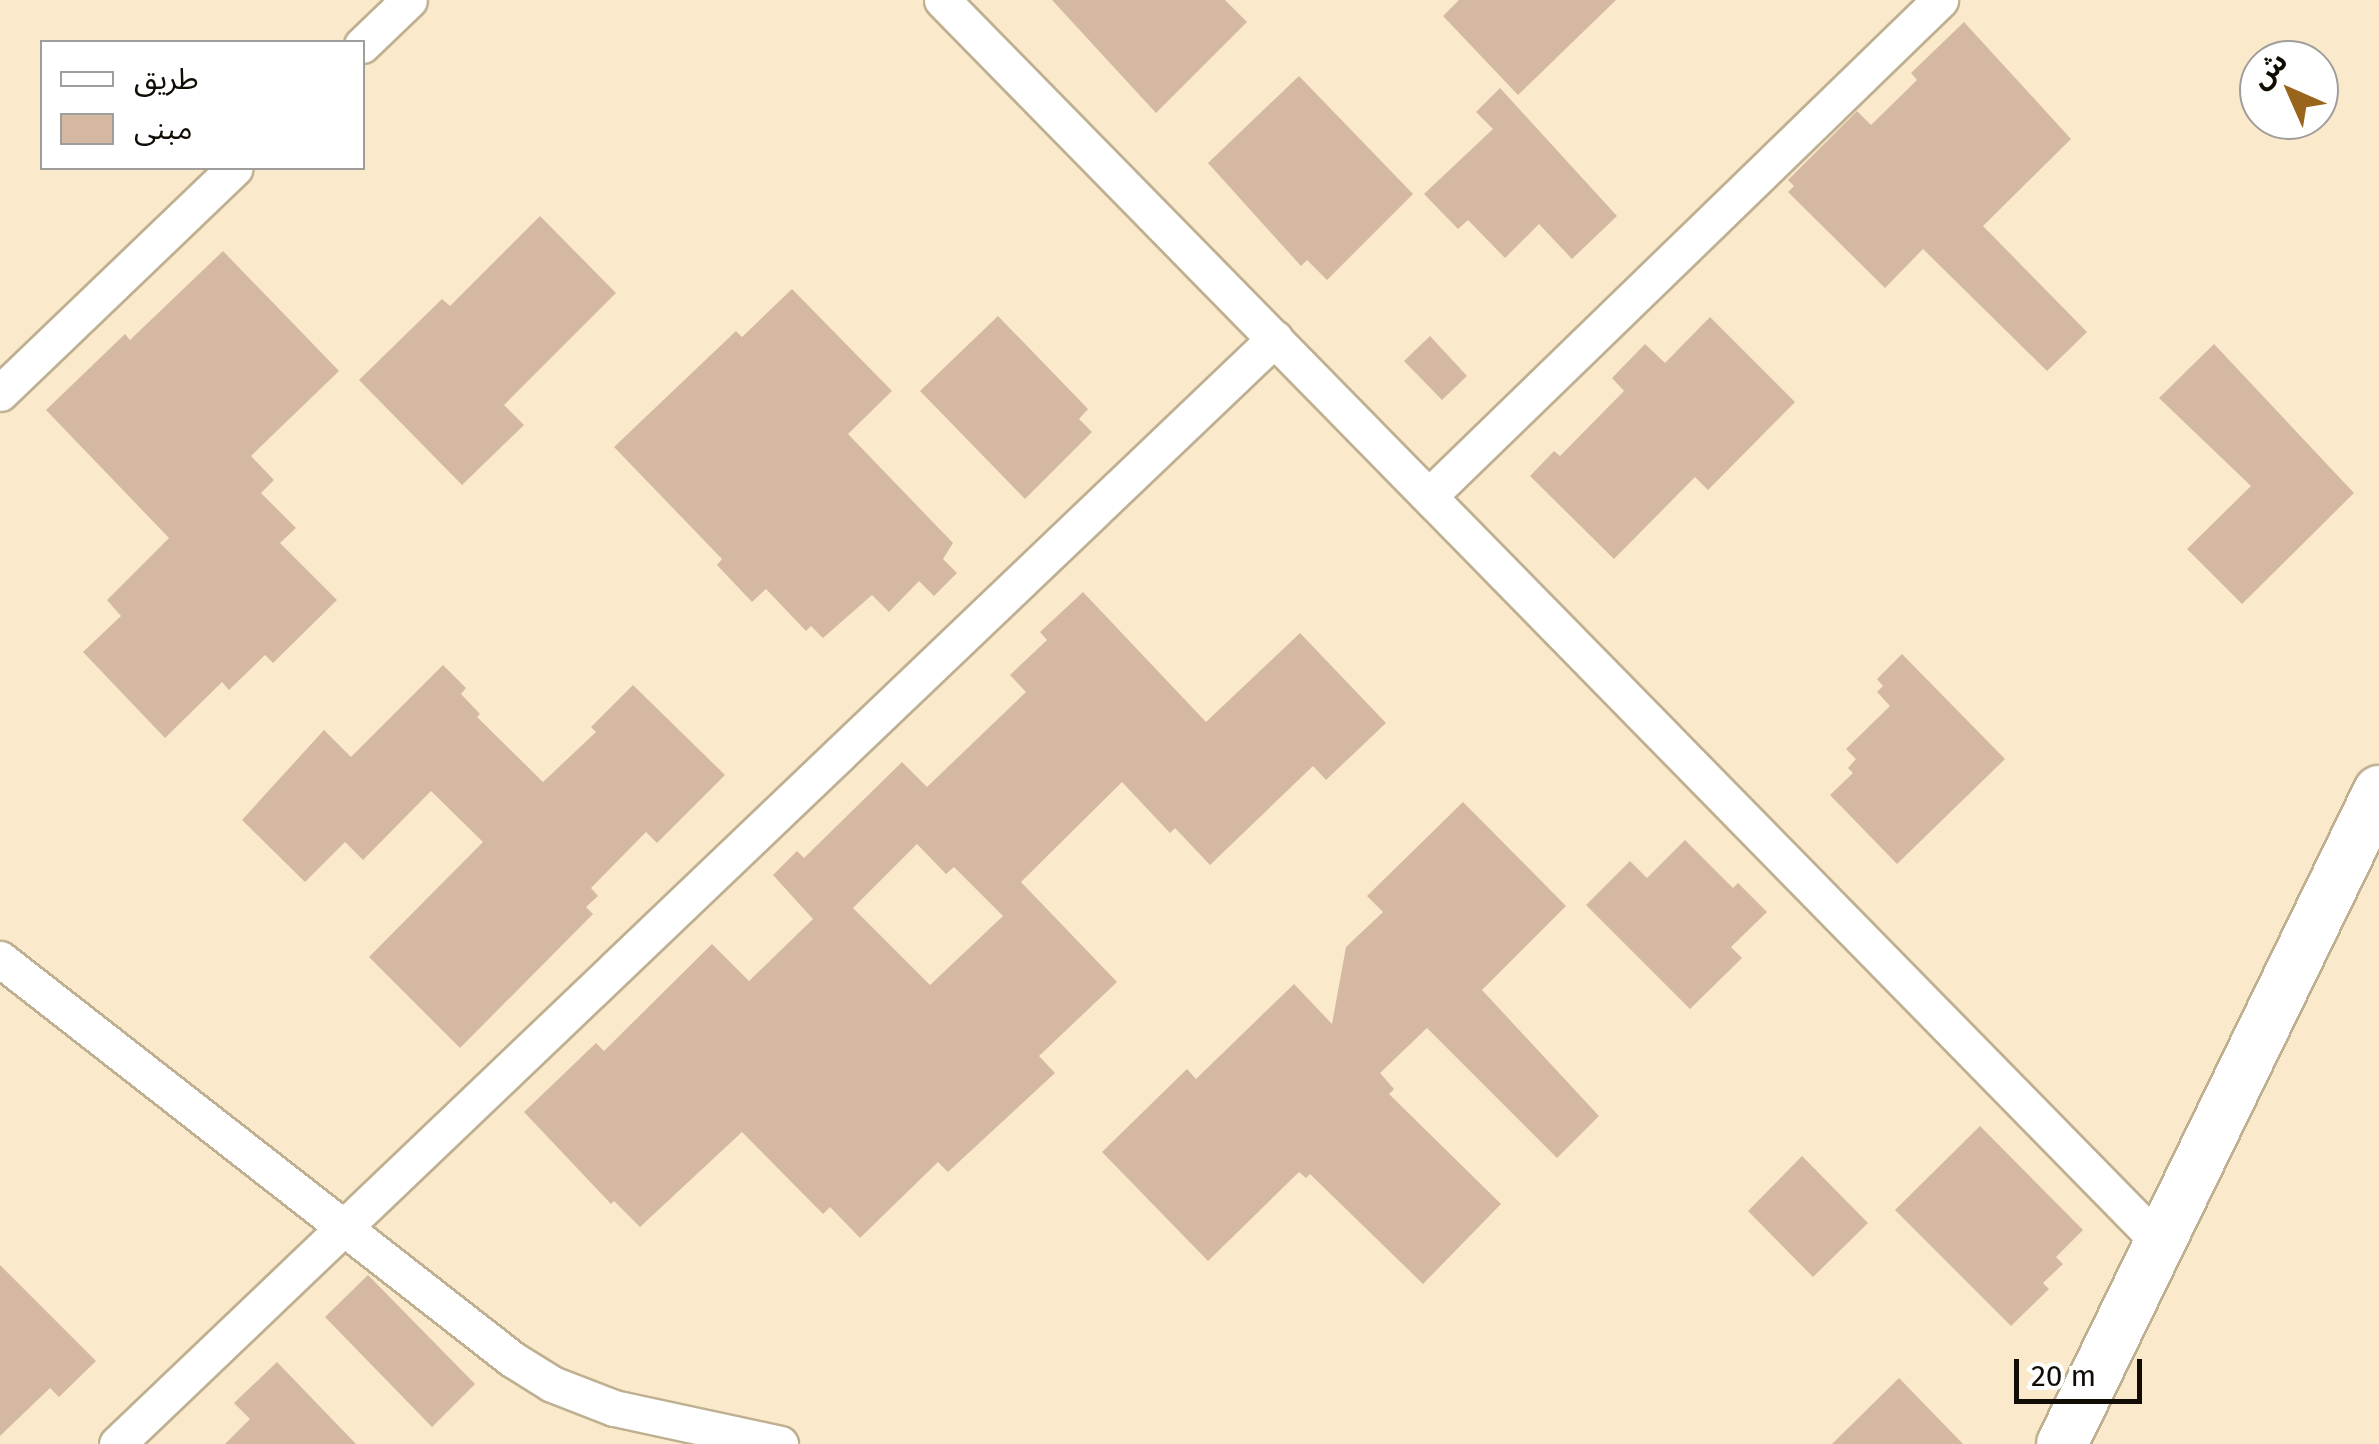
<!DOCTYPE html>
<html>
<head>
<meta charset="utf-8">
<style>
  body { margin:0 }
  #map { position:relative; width:2379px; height:1444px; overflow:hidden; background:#faeacb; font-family:"Fira Sans","Noto Sans Arabic",sans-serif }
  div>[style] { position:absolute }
  .building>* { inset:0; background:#d4b8a2 }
  .roads { filter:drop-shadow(2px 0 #bfb092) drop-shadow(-2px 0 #bfb092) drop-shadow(0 2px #bfb092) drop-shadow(0 -2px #bfb092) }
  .street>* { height:35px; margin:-17.5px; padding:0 17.5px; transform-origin:17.5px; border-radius:17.5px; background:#fff }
  .secondary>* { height:50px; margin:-25px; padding:0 25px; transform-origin:25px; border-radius:25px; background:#fff }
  span { translate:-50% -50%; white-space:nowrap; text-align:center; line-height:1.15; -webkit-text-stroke:10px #fff; paint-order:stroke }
  .legend { position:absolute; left:40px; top:40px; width:325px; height:130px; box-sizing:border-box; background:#fff; border:2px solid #a09e9b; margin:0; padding:12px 18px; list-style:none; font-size:30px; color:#120d04 }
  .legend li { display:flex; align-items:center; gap:20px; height:50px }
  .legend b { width:50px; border:2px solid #a09e9b }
  .north { position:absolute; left:2239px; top:40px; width:100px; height:100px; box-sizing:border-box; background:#fff; border:2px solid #a09e9b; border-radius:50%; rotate:315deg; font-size:28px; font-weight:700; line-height:40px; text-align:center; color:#120d04 }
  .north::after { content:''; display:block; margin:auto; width:35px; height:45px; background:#99641b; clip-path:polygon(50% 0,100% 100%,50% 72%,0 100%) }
  .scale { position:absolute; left:2014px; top:1359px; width:128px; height:45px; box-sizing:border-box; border:5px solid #120d04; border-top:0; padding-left:12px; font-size:30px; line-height:35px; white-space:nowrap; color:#120d04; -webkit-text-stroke:8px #fff; paint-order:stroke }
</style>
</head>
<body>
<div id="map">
  <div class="building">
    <i style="clip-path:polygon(1052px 0,1225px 0,1247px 22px,1156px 113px)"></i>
    <i style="clip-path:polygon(1459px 0,1616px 0,1518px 95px,1443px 16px)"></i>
    <i style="clip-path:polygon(1964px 22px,2071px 139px,1983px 226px,2087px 332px,2047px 371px,1923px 249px,1885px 288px,1788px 192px,1794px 186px,1788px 180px,1857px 111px,1871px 125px,1917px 80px,1911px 73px)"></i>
    <i style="clip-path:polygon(1299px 76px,1413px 194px,1327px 280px,1307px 260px,1301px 266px,1208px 163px)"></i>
    <i style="clip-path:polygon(1500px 88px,1617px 216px,1572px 259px,1539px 224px,1505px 258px,1468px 220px,1458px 229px,1424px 194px,1493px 129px,1476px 112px)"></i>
    <i style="clip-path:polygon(540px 216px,616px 293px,504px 405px,524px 425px,462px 485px,359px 380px,442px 299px,450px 306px)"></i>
    <i style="clip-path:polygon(223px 251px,339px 371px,251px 456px,274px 480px,261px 493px,296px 528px,280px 543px,337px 600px,273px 663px,265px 655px,229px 690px,222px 682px,165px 738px,83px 652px,121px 616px,107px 600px,169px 538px,46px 410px,125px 334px,130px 340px)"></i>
    <i style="clip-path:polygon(792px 289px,892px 391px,848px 434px,953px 543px,943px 559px,957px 573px,934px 596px,919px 581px,889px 612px,872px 595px,823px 638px,811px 626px,806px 631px,766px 589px,752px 602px,717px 565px,722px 559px,614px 447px,736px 331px,742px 337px)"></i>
    <i style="clip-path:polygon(998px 316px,1088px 409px,1079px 419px,1092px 432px,1025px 499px,920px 391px)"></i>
    <i style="clip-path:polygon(1710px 317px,1795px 402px,1708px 490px,1695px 477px,1614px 559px,1530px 476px,1554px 451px,1560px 456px,1624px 391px,1612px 378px,1645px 344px,1665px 363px)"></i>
    <i style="clip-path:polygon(1430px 336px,1467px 376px,1442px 400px,1404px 361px)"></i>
    <i style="clip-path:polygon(2214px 344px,2354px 493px,2242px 604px,2187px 549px,2251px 486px,2159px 398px)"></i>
    <i style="clip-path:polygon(evenodd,1083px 592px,1206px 722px,1300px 633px,1386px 723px,1326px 780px,1313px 766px,1210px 865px,1175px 828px,1170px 833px,1122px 782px,1021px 882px,1117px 982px,1039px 1056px,1055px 1073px,948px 1172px,938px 1162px,860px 1238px,830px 1207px,823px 1214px,742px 1132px,640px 1227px,614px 1201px,611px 1204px,524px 1112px,596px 1043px,604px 1051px,712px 944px,749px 981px,813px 919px,773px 875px,797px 851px,804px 858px,902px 762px,927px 787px,1026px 692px,1010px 675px,1047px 640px,1040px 632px,1083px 592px,917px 844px,946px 874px,954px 867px,1003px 916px,930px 985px,853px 908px,917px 844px)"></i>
    <i style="clip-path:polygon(1902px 654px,2005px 759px,1897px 864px,1830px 795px,1853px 773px,1848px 768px,1856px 759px,1846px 749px,1890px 706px,1877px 692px,1883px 686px,1877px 679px)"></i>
    <i style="clip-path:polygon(443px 665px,466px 688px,461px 694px,480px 714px,477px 717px,543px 782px,596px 732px,591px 727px,633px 685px,725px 775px,657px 843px,646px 832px,591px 888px,598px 896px,586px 907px,593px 914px,460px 1048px,369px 957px,483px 842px,431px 791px,363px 860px,345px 842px,305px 882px,242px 820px,324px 730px,351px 757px)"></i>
    <i style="clip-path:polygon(1463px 802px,1566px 906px,1482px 990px,1599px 1116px,1557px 1158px,1427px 1028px,1380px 1073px,1394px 1089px,1389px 1094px,1501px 1204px,1423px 1284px,1310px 1174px,1306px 1178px,1299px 1172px,1208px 1261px,1102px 1152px,1187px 1069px,1196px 1079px,1294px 984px,1332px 1024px,1346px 947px,1383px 912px,1367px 896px)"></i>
    <i style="clip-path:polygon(1685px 840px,1733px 888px,1738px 883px,1767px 912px,1731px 947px,1742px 958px,1690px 1009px,1586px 905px,1630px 861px,1647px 878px)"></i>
    <i style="clip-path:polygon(1980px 1126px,2083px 1230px,2056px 1257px,2063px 1264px,2043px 1283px,2049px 1289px,2011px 1326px,1895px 1210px)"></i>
    <i style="clip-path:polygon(1802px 1156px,1868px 1223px,1813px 1277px,1748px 1211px)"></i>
    <i style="clip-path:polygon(0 1265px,96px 1361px,59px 1397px,50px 1388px,0 1436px)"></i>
    <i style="clip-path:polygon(368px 1275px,475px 1384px,432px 1427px,325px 1317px)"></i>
    <i style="clip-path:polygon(277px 1362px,356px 1444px,225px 1444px,250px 1419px,234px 1403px)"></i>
    <i style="clip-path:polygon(1899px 1378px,1963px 1444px,1832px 1444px)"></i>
  </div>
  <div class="roads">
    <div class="street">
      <i style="left:942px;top:0;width:1740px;rotate:45.58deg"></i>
      <i style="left:362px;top:45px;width:65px;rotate:-43.8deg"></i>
      <i style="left:0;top:393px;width:325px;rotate:-43.8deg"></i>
      <i style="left:1430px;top:495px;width:711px;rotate:-44.14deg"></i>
      <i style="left:0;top:959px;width:650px;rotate:38deg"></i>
      <i style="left:512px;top:1359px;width:47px;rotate:32deg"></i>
      <i style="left:552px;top:1384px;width:66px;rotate:21.2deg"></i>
      <i style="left:614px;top:1408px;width:170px;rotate:12.2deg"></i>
      <i style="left:117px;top:1444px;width:1601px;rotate:-43.68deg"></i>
    </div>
    <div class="secondary">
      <i style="left:2062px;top:1444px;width:726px;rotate:-64.11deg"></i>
    </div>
  </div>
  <ul class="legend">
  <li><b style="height:12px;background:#fff"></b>طريق</li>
  <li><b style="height:28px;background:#d4b8a2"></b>مبنى</li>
  </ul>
  <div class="north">ش</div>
  <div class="scale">20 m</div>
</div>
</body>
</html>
